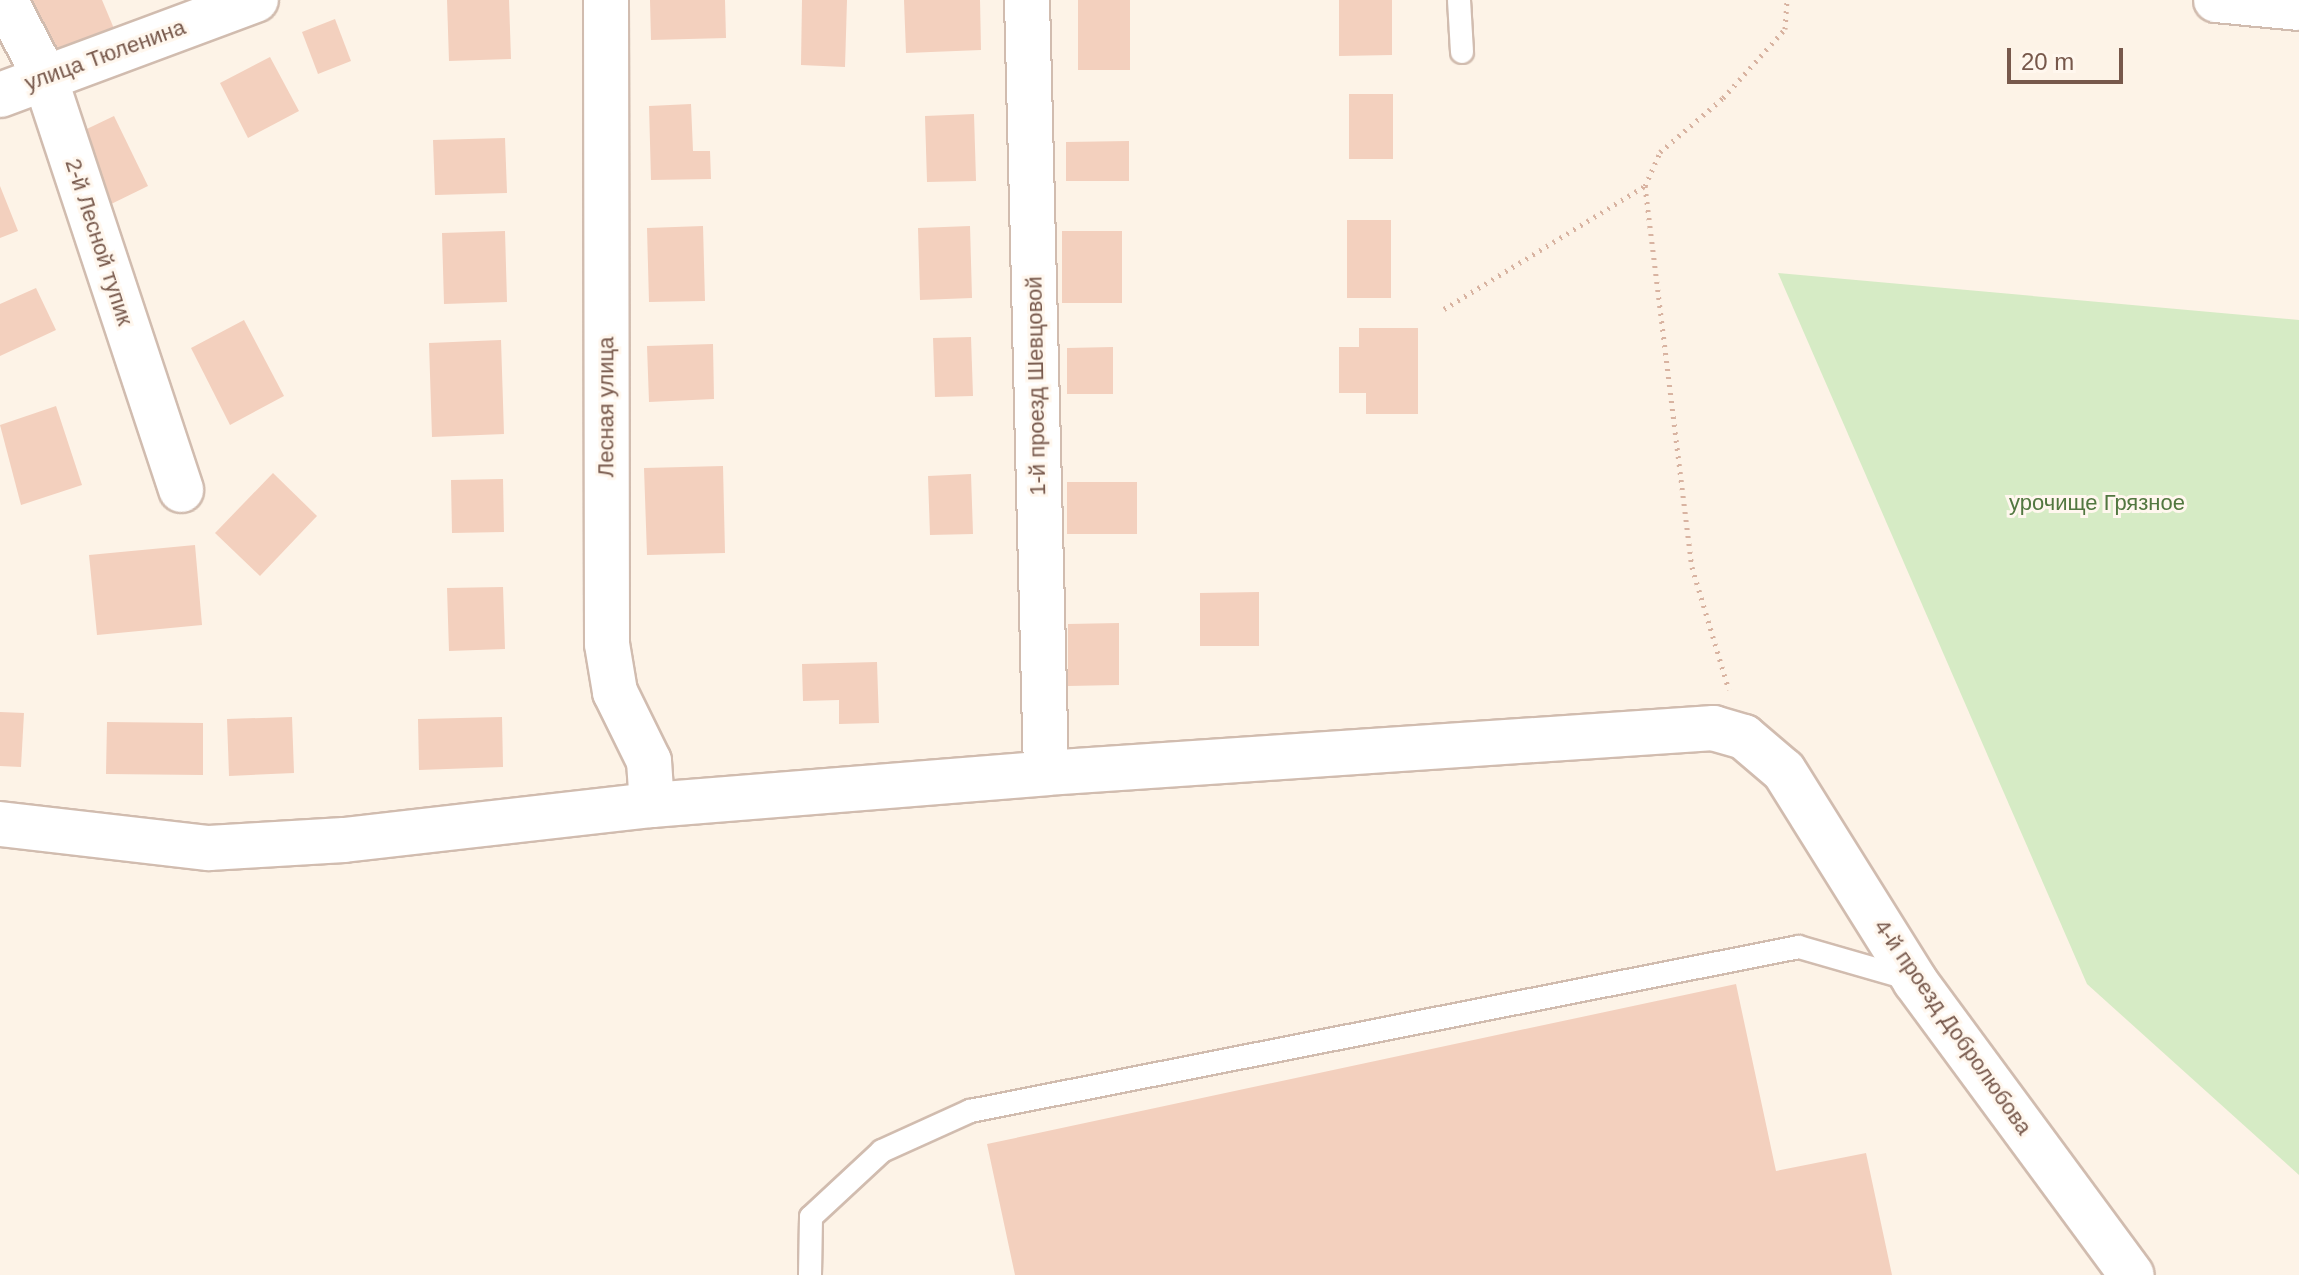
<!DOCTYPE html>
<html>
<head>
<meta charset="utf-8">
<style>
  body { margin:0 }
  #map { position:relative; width:2299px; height:1275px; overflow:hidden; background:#fdf3e7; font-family:Helvetica,sans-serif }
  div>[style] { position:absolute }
  .green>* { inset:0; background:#d6ebc5 }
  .building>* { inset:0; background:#f3d0be }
  .path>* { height:5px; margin-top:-2.5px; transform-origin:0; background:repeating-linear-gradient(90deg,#d8b3a1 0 2px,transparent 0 8px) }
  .roads { filter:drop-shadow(2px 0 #d1bcaf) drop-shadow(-2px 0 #d1bcaf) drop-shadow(0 2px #d1bcaf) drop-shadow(0 -2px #d1bcaf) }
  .service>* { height:22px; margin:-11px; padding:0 11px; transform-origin:11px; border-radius:11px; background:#fff }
  .minor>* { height:44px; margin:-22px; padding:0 22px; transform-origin:22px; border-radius:22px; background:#fff }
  span { translate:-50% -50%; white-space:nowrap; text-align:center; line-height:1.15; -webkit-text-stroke:6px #fff7ee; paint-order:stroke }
  .street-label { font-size:22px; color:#77584b }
  .park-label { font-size:22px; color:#527740 }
  .scale { position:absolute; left:2007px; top:48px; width:116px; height:36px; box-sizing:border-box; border:4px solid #77584b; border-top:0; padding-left:10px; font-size:24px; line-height:28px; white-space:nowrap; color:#77584b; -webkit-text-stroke:6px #fff7ee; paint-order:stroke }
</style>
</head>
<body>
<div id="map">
  <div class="green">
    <i style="clip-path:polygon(1778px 273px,2299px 320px,2299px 1175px,2087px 984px)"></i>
  </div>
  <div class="building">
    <i style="clip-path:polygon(21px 0,102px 0,115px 31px,46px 60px)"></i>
    <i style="clip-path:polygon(447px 0,509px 0,511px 59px,449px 61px)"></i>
    <i style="clip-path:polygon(650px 0,725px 0,726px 38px,651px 40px)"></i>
    <i style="clip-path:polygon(802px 0,847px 0,845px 67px,801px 65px)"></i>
    <i style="clip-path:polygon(904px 0,980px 0,981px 50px,906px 53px)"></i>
    <i style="clip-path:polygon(1078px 0,1130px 0,1130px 70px,1078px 70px)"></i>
    <i style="clip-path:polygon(1339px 0,1392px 0,1392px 55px,1339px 56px)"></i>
    <i style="clip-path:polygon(335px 19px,351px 61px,318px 74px,302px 32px)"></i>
    <i style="clip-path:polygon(270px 57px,299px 111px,248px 138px,220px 83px)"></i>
    <i style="clip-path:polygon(1349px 94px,1393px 94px,1393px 159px,1349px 159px)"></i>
    <i style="clip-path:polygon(691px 104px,693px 151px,710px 151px,711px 179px,651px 180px,649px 106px)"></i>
    <i style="clip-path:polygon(974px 114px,976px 181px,927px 182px,925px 116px)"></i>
    <i style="clip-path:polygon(114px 116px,148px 186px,103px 208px,70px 137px)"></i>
    <i style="clip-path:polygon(505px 138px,507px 193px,435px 195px,433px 140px)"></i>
    <i style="clip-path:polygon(1129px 141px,1129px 181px,1066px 181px,1066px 142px)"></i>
    <i style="clip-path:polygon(0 186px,18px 231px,0 238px)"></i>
    <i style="clip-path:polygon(1347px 220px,1391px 220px,1391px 298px,1347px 298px)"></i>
    <i style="clip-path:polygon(703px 226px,705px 301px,649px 302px,647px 228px)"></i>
    <i style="clip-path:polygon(970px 226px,972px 298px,920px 300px,918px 228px)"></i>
    <i style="clip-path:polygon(505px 231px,507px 302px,444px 304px,442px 233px)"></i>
    <i style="clip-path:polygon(1062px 231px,1122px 231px,1122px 303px,1062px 303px)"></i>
    <i style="clip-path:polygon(36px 288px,56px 330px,0 356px,0 304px)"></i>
    <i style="clip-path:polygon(244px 320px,284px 396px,230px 425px,191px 348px)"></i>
    <i style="clip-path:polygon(1359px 328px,1418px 328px,1418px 414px,1366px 414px,1366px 393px,1339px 393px,1339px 347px,1359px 347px)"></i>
    <i style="clip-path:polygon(971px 337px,973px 396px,935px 397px,933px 338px)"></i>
    <i style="clip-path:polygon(501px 340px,504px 434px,432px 437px,429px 343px)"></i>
    <i style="clip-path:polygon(713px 344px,714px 399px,649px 402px,647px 346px)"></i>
    <i style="clip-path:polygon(1113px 347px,1113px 394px,1067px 394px,1067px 348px)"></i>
    <i style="clip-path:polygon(56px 406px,82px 485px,21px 505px,0 425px)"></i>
    <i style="clip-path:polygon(723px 466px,725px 553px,647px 555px,644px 468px)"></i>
    <i style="clip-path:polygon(273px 473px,317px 516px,260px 576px,215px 533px)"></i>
    <i style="clip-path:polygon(971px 474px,973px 534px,930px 535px,928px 476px)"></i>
    <i style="clip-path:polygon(503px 479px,504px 532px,452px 533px,451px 480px)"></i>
    <i style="clip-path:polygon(1067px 482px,1137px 482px,1137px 534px,1067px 534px)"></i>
    <i style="clip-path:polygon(195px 545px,202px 625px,97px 635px,89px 555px)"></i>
    <i style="clip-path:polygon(503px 587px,505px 649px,449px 651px,447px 588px)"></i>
    <i style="clip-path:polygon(1259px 592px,1259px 646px,1200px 646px,1200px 593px)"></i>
    <i style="clip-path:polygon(1119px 623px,1119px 685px,1068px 686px,1068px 624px)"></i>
    <i style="clip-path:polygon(877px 662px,879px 723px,839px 724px,839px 700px,803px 701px,802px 664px)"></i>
    <i style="clip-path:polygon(0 712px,24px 713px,21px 767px,0 766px)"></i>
    <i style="clip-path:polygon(292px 717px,294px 773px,229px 776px,227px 719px)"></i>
    <i style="clip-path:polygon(502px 717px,503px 767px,419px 770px,418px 719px)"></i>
    <i style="clip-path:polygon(107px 722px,203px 723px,203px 775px,106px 774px)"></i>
    <i style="clip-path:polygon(1736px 984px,1776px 1171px,1866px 1153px,1892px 1275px,1015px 1275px,987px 1144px)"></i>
  </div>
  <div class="path">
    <i style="left:1645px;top:186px;width:37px;rotate:-66deg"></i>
    <i style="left:1660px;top:152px;width:83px;rotate:-40.6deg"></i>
    <i style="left:1723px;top:98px;width:93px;rotate:-48.1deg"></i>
    <i style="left:1785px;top:29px;width:29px;rotate:-86deg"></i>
    <i style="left:1444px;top:309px;width:236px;rotate:-31.5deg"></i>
    <i style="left:1645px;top:186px;width:384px;rotate:83deg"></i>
    <i style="left:1692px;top:567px;width:128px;rotate:73.3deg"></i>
  </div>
  <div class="roads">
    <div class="service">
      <i style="left:1459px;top:0;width:52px;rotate:86.7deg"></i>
      <i style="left:810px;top:1275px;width:58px;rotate:-89deg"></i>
      <i style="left:811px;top:1217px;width:97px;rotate:-42.9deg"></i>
      <i style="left:882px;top:1151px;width:97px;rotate:-24.4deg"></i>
      <i style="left:970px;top:1111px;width:845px;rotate:-11.19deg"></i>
      <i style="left:1799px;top:947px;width:119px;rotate:16.1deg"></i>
    </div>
    <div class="minor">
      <i style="left:5px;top:0;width:85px;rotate:62.5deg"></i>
      <i style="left:44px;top:75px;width:437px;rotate:71.7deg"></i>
      <i style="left:606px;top:0;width:644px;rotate:89.91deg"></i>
      <i style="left:607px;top:644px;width:49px;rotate:80.5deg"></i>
      <i style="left:615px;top:692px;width:77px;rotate:63.8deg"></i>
      <i style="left:649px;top:761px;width:44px;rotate:86.1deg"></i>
      <i style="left:1027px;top:0;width:773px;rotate:88.59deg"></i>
      <i style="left:2216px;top:0;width:83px;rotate:5.5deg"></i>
      <i style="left:0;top:95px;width:273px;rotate:-20.4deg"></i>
      <i style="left:0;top:824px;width:210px;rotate:6.6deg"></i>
      <i style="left:209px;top:848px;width:135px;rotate:-3.4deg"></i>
      <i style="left:344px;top:840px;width:310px;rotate:-6.5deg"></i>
      <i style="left:652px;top:805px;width:395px;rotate:-4.6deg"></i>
      <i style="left:1046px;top:773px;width:669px;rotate:-3.86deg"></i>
      <i style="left:1713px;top:728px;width:32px;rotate:16deg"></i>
      <i style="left:1744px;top:737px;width:52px;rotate:40.4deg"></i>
      <i style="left:1784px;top:771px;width:248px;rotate:58deg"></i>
      <i style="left:1915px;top:981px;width:365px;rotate:53.6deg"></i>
    </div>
  </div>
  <div class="street-label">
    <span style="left:105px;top:55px;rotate:-20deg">улица Тюленина</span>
    <span style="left:99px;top:242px;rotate:72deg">2-й Лесной тупик</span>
    <span style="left:1036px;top:386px;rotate:-91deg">1-й проезд Шевцовой</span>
    <span style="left:606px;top:407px;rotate:-90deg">Лесная улица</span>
    <span style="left:1953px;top:1027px;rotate:55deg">4-й проезд Добролюбова</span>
  </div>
  <div class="park-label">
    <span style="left:2097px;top:503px">урочище Грязное</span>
  </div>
  <div class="scale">20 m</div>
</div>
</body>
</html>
